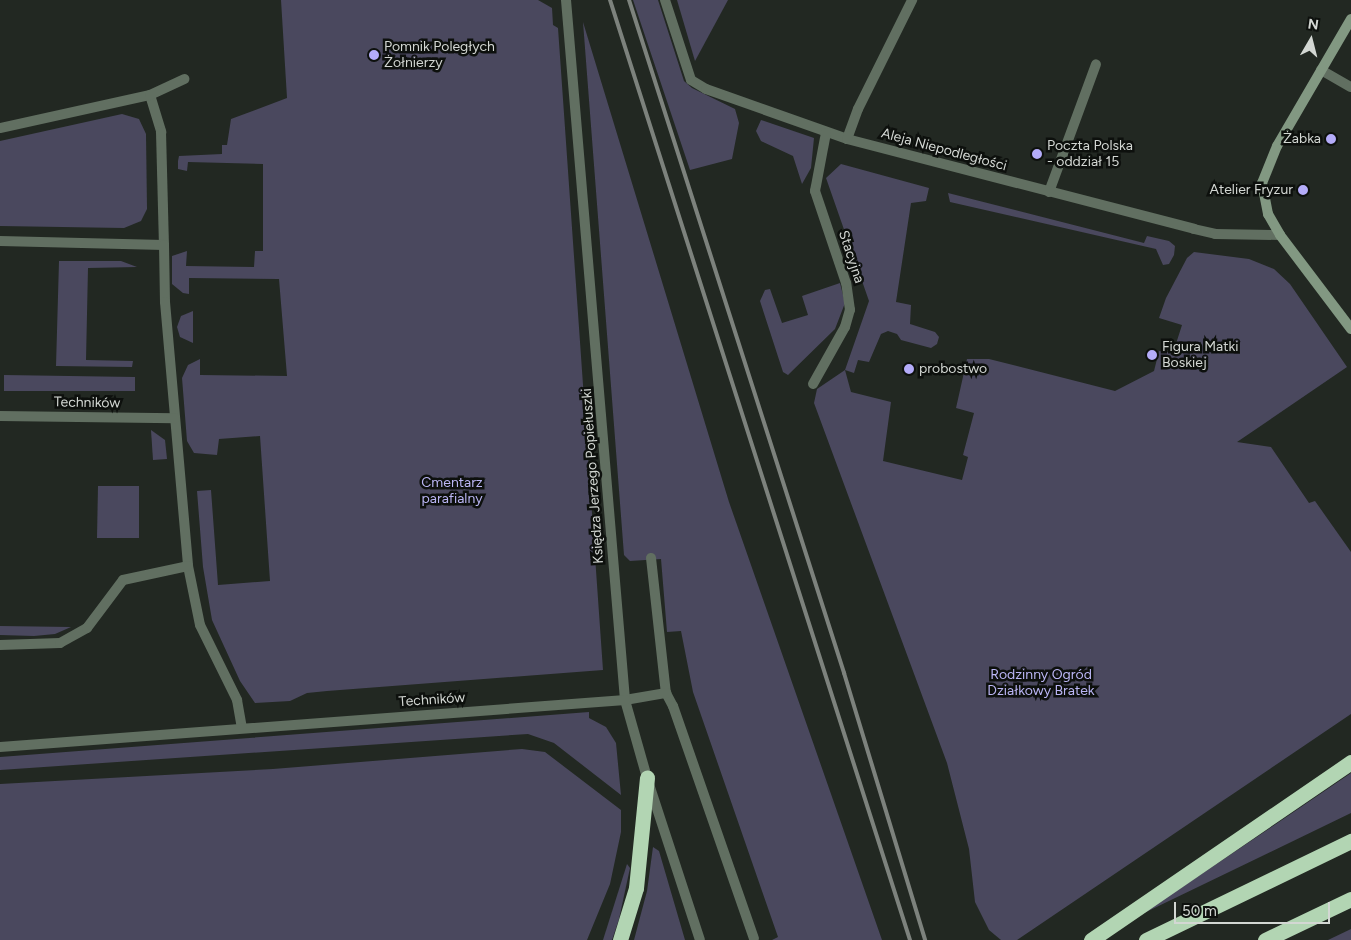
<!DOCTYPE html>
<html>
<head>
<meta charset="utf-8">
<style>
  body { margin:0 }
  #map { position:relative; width:1351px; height:940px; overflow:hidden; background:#222822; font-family:Figtree,sans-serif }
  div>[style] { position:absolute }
  .green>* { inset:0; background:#4a485e }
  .lane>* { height:10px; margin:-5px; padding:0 5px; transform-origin:5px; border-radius:5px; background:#616f61 }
  .street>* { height:10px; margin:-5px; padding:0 5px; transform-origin:5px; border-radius:5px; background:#616f61 }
  .secondary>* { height:10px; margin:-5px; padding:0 5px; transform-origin:5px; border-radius:5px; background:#829882 }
  .highway>* { height:15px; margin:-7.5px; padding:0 7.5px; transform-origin:7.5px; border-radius:7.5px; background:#b2d5b3 }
  .rail>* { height:4px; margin:-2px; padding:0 2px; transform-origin:2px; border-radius:2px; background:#7d827d }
  .dots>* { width:14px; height:14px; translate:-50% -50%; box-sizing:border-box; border:2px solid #0d100d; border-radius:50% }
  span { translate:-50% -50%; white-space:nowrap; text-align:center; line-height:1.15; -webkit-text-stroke:5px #0d100d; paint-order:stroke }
  .poi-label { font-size:14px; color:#d3d7d3 }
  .left { translate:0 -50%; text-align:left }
  .right { translate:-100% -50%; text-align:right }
  .street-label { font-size:14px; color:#d3d7d3 }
  .park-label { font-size:14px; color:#bbb6f5 }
  .north { position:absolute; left:1286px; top:15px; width:50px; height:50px; -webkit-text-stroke:4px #0d100d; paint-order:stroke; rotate:8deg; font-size:14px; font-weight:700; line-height:20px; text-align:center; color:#d3d7d3 }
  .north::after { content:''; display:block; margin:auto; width:18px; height:22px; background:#d3d7d3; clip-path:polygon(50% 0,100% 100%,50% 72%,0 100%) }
  .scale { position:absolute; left:1174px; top:902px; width:156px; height:22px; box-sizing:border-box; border:2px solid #d3d7d3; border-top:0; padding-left:6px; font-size:15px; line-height:18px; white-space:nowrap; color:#d3d7d3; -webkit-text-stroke:4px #0d100d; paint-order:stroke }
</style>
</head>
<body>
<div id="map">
  <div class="green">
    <i style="clip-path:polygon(281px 0,538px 0,552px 8px,553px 25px,558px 28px,603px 670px,327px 691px,307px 693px,290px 701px,255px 703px,240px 681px,212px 620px,203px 567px,197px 491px,211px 490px,218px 585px,270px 581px,260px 436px,219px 439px,217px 455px,194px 453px,187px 441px,182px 378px,188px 365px,200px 359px,200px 375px,287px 376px,279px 279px,189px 278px,189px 294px,183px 293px,172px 284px,172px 256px,187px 251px,186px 266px,254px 267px,255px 251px,263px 251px,263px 164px,188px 162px,187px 171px,178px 169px,178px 161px,179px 156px,222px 154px,222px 145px,227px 145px,231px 119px,287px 98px)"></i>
    <i style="clip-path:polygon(633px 0,658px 0,684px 81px,692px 88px,735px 109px,739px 123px,732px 159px,690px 170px)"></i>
    <i style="clip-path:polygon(677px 0,728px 0,695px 61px)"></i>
    <i style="clip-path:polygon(583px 22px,729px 502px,882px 940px,772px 940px,778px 937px,693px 692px,681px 631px,667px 632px,661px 559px,630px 561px,624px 555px)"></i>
    <i style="clip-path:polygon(122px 114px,139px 119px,146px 134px,147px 209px,141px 221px,124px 228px,0 226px,0 141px)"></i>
    <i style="clip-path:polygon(761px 120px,814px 138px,811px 168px,802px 184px,793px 156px,761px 141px,756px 131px)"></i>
    <i style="clip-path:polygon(841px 164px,929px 188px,926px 201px,911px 203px,896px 302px,911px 305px,910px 324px,935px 332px,939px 337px,937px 344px,931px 348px,901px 340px,897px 334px,888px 331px,881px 334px,869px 362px,858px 360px,854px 373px,845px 370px,851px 392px,891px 402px,883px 461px,962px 480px,968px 457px,963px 455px,974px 413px,956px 408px,967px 359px,989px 359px,1115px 391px,1154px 371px,1159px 351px,1173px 353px,1182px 325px,1159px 318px,1166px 298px,1187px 258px,1194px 252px,1249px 259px,1274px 269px,1290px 284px,1347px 367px,1237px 442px,1271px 447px,1309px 503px,1315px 501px,1351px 552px,1351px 714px,1017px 940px,1001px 940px,989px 930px,975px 902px,969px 849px,947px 763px,814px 403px,817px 389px,845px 370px,869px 301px,826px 178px)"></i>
    <i style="clip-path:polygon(948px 193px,1144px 243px,1147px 236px,1169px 241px,1175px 246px,1174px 255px,1169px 264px,1163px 265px,1156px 249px,950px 202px)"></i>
    <i style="clip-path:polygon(59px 261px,121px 261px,137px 267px,88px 268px,86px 360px,133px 361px,132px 367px,56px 366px)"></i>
    <i style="clip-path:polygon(840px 283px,845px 303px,835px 329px,788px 375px,783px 372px,760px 301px,765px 290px,770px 289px,782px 323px,808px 315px,802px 296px)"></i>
    <i style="clip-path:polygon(193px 311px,193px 343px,180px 337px,177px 327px,181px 316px)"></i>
    <i style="clip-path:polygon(4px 375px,135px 377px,135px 391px,4px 391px)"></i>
    <i style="clip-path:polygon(151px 430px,165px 440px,167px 459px,153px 460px)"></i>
    <i style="clip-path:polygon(98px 486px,139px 486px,139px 538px,97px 538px)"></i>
    <i style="clip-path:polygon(0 626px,71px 627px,55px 634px,34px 636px,0 635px)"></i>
    <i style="clip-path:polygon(589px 712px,589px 718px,606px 727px,616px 743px,621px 795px,554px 743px,528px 734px,0 770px,0 757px)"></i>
    <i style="clip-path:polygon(522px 749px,545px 752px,621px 810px,621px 832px,610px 884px,587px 940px,0 940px,0 784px,273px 769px)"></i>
    <i style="clip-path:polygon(1351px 773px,1351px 813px,1142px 914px,1276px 824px)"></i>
    <i style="clip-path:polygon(653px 847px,659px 851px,685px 940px,634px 940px,647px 891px)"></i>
    <i style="clip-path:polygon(627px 864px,630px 868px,619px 919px,612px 940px,603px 940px)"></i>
    <i style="clip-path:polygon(1351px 929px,1351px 940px,1328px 940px)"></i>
  </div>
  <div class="lane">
    <i style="left:1321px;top:70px;width:34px;rotate:30deg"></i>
    <i style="left:1049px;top:192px;width:136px;rotate:-69.8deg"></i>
    <i style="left:651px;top:558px;width:136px;rotate:83.7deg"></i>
    <i style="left:666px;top:693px;width:15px;rotate:62deg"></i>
    <i style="left:673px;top:706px;width:246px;rotate:70.8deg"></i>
    <i style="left:625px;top:700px;width:42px;rotate:-9.7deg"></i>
  </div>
  <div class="street">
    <i style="left:566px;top:0;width:702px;rotate:85.18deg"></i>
    <i style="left:625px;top:700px;width:81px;rotate:74.2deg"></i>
    <i style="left:647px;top:778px;width:170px;rotate:71.9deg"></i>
    <i style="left:665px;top:0;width:84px;rotate:72deg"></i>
    <i style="left:691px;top:80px;width:17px;rotate:31deg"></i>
    <i style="left:706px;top:89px;width:150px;rotate:19.5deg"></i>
    <i style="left:847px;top:139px;width:358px;rotate:14.5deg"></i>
    <i style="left:1194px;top:229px;width:22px;rotate:13deg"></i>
    <i style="left:1215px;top:234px;width:65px;rotate:0.9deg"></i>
    <i style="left:150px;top:95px;width:39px;rotate:73deg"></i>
    <i style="left:161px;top:132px;width:113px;rotate:88.5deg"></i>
    <i style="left:0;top:128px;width:154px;rotate:-12.4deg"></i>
    <i style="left:150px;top:95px;width:38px;rotate:-25deg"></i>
    <i style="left:847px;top:139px;width:32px;rotate:-70deg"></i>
    <i style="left:858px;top:109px;width:122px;rotate:-63.6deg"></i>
    <i style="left:0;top:241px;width:164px;rotate:1.4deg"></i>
    <i style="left:164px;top:245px;width:57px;rotate:89deg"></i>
    <i style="left:165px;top:302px;width:265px;rotate:85deg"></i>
    <i style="left:188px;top:566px;width:60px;rotate:78.5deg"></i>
    <i style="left:200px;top:625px;width:84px;rotate:63.7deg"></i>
    <i style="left:237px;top:700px;width:28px;rotate:80deg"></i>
    <i style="left:813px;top:384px;width:65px;rotate:-60.7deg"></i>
    <i style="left:845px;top:327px;width:18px;rotate:-74deg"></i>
    <i style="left:850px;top:310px;width:27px;rotate:-98deg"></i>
    <i style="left:846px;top:283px;width:97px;rotate:-108.6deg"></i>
    <i style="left:815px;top:191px;width:59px;rotate:-79.3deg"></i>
    <i style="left:0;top:416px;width:175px;rotate:0.7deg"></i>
    <i style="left:0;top:645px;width:60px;rotate:-1.9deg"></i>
    <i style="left:60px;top:643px;width:31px;rotate:-29deg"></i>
    <i style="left:87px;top:628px;width:60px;rotate:-53.1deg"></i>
    <i style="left:123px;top:580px;width:66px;rotate:-12.2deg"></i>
    <i style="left:0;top:747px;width:627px;rotate:-4.3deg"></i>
  </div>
  <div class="secondary">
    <i style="left:1351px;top:19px;width:147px;rotate:120.2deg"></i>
    <i style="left:1277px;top:146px;width:40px;rotate:112deg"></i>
    <i style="left:1262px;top:183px;width:32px;rotate:79deg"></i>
    <i style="left:1268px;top:214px;width:24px;rotate:60deg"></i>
    <i style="left:1280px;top:235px;width:118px;rotate:52.9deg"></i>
  </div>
  <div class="highway">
    <i style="left:620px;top:940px;width:54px;rotate:-72.9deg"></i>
    <i style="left:636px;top:888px;width:111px;rotate:-84.3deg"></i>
    <i style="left:1091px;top:940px;width:315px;rotate:-34.4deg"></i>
    <i style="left:1146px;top:940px;width:228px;rotate:-25.8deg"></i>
    <i style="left:1265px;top:940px;width:95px;rotate:-25.5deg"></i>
  </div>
  <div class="rail">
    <i style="left:610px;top:0;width:987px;rotate:72.3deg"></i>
    <i style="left:629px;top:0;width:707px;rotate:72.28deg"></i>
    <i style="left:844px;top:673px;width:279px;rotate:73.1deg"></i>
  </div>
  <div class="dots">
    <i style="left:374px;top:55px;background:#b4acf9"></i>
    <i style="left:1331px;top:139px;background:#b4acf9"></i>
    <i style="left:1037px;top:154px;background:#b4acf9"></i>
    <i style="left:1303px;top:190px;background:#b4acf9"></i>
    <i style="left:1152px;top:355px;background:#b4acf9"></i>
    <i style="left:909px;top:369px;background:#b4acf9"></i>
  </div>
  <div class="poi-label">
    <span class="left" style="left:384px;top:55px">Pomnik Poległych<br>Żołnierzy</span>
    <span class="right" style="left:1321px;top:139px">Żabka</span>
    <span class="left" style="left:1047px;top:154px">Poczta Polska<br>- oddział 15</span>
    <span class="right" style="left:1293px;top:190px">Atelier Fryzur</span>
    <span class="left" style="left:1162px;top:355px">Figura Matki<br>Boskiej</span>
    <span class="left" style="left:919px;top:369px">probostwo</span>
  </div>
  <div class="street-label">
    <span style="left:944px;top:150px;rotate:15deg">Aleja Niepodległości</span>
    <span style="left:851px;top:257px;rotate:72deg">Stacyjna</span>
    <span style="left:87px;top:403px;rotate:1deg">Techników</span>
    <span style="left:593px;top:476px;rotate:-94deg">Księdza Jerzego Popiełuszki</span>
    <span style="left:432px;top:700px;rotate:-4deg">Techników</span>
  </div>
  <div class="park-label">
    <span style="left:452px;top:491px">Cmentarz<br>parafialny</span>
    <span style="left:1041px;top:683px">Rodzinny Ogród<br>Działkowy Bratek</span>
  </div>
  <div class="north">N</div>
  <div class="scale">50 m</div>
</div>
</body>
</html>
